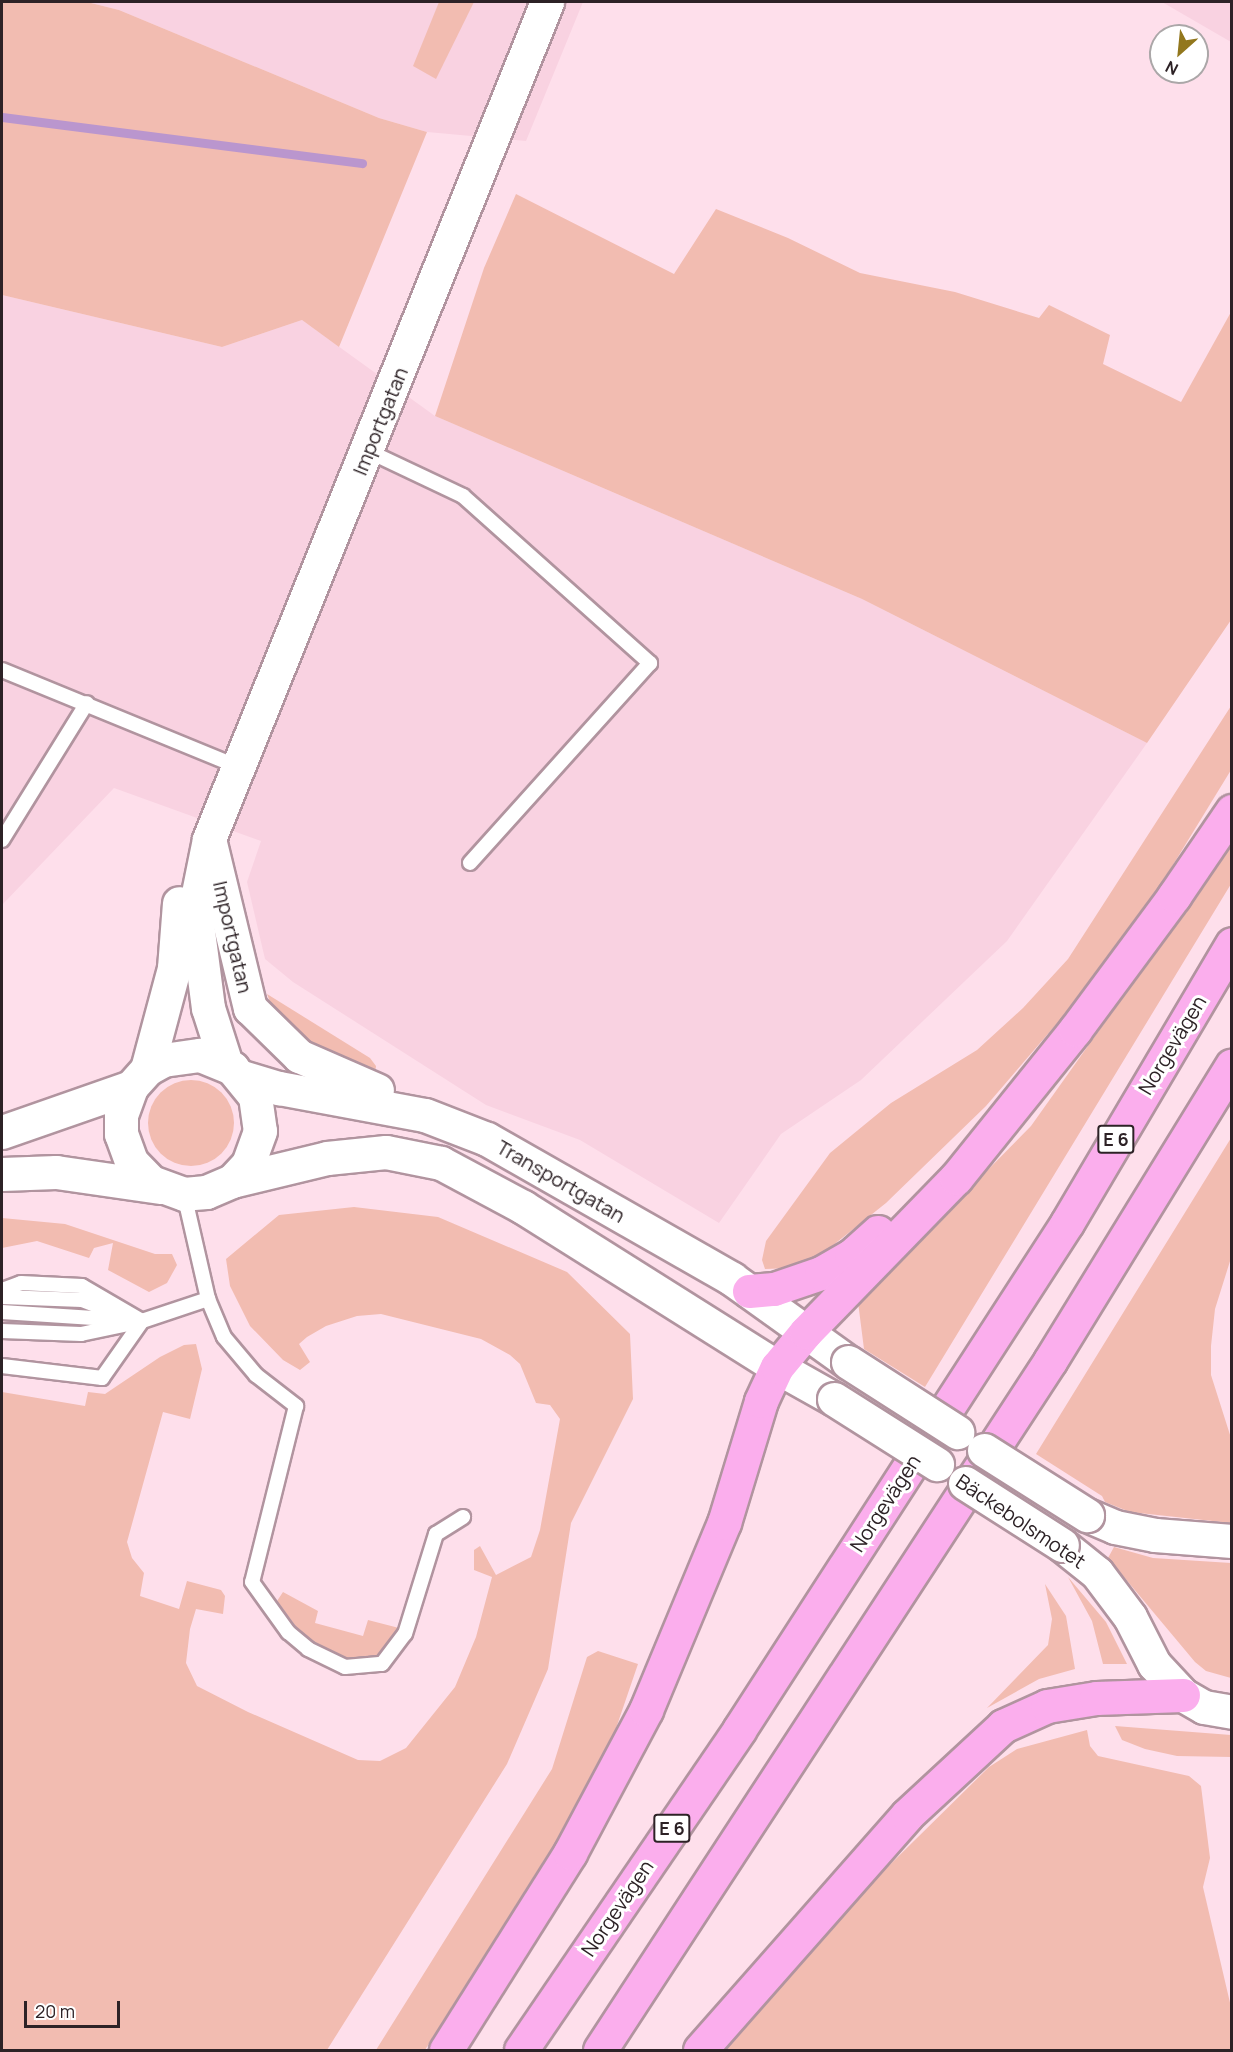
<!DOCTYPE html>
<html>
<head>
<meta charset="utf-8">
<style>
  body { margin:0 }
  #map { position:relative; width:1233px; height:2052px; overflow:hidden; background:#fedfeb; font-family:Manrope,sans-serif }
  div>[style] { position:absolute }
  .built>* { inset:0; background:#f9d2e1 }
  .green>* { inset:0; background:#f2bcb1 }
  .round { border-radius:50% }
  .stream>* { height:9px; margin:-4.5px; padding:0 4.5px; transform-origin:4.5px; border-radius:4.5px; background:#ba96ce }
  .roads { filter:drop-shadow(2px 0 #b1949f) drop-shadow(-2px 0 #b1949f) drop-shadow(0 2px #b1949f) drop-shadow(0 -2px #b1949f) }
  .service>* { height:14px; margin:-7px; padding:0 7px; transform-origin:7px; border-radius:7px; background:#fff }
  .tertiary>* { height:33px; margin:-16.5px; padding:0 16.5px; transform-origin:16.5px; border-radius:16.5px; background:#fff }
  .motorway>* { height:33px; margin:-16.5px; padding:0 16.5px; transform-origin:16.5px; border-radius:16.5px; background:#fbaeed }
  .bridges { filter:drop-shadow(2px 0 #b1949f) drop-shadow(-2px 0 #b1949f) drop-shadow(0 2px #b1949f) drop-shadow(0 -2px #b1949f) }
  .tertiary-bridge>* { height:33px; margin:-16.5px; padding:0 16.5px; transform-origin:16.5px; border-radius:16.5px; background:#fff }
  span { translate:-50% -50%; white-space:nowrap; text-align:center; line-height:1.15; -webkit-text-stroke:6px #fff; paint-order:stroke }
  .shield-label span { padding:2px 4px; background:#fff; border:2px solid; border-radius:4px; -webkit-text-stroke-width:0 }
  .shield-label { font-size:18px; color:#2d2226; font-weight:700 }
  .street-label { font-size:20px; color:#2d2226 }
  .frame { position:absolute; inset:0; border:3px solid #2d2226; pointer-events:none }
  .north { position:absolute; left:1149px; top:24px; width:60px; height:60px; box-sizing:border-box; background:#fff; border:2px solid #aba7a8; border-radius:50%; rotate:207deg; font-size:16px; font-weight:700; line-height:24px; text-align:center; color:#2d2226 }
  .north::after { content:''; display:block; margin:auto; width:21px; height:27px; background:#92771d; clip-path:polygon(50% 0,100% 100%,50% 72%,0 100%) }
  .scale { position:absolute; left:24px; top:2001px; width:96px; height:27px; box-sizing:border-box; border:3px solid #2d2226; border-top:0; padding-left:8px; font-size:18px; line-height:21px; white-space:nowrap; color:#2d2226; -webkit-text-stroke:4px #fff; paint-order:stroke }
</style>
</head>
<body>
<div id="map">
  <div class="built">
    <i style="clip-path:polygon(87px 2px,583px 2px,526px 141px,427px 132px,379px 118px,119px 10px)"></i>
    <i style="clip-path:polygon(1162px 2px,1231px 2px,1231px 42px)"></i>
    <i style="clip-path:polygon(2px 295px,222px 347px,302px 320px,435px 416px,862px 599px,1147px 743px,1007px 941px,861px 1080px,781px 1134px,719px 1223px,580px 1140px,486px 1105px,293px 982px,265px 959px,247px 882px,261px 841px,114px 788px,2px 905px)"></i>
  </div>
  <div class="green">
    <i style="clip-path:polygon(2px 2px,87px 2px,119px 10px,379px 118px,427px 132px,339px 347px,302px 320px,222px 347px,2px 295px)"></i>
    <i style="clip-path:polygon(439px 2px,474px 2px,436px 79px,413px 66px)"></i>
    <i style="clip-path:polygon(516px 194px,674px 274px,716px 209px,788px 238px,860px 273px,955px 292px,1039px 318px,1049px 305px,1110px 335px,1103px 364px,1181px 402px,1231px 312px,1231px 620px,1147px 743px,862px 599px,435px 416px,484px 268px)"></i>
    <i style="clip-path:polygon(1231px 706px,1231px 770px,1157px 891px,1065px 1014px,986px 1106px,886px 1203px,817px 1258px,793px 1268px,765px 1269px,762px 1260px,766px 1241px,830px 1153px,891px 1103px,977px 1050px,1023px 1008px,1068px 959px)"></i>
    <i style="clip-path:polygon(1231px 845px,1231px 884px,925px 1387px,864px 1349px,858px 1302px,1031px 1126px)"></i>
    <i style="clip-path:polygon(267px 994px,370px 1058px,376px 1066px,375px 1074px,322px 1055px,273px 1010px)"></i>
    <i class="round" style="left:148px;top:1080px;width:86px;height:86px"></i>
    <i style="clip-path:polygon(1231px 1138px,1231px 1258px,1215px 1309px,1211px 1346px,1211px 1375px,1231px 1438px,1231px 1523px,1130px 1512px,1105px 1502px,1102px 1496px,1036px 1454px)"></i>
    <i style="clip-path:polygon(354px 1207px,438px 1217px,567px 1272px,630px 1334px,633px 1399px,571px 1523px,548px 1669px,507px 1764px,327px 2050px,2px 2050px,2px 1392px,85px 1406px,88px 1392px,105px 1394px,160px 1357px,184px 1345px,196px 1344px,202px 1369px,190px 1419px,163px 1412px,127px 1542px,132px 1558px,144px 1573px,140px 1596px,179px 1609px,187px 1581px,221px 1590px,225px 1596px,223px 1614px,196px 1609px,190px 1629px,186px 1663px,197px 1686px,248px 1712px,358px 1760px,380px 1761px,406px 1748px,455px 1687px,476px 1637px,492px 1577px,474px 1570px,474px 1550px,480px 1546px,496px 1575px,531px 1557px,540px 1530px,560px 1419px,550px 1405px,536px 1403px,520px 1364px,510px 1355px,481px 1339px,381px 1314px,357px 1316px,326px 1326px,307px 1337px,299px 1344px,310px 1362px,300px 1370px,283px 1360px,250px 1326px,230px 1286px,226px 1259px,279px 1215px)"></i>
    <i style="clip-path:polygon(2px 1218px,65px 1224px,155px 1254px,172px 1254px,177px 1265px,167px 1283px,149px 1292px,108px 1270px,113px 1243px,94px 1248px,89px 1258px,37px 1241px,2px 1248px)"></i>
    <i style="clip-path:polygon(1114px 1547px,1153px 1558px,1231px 1563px,1231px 1678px,1206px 1671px,1195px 1662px,1108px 1558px)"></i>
    <i style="clip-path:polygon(1068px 1577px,1106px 1622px,1127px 1664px,1103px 1664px,1092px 1621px)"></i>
    <i style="clip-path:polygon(1045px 1584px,1066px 1616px,1075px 1669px,1039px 1679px,987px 1708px,1048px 1645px,1052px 1619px)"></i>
    <i style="clip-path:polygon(283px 1592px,318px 1611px,315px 1623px,363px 1636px,368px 1620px,399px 1628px,380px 1658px,346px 1661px,303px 1636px,277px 1601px)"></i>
    <i style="clip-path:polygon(598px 1651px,638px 1664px,612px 1740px,559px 1837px,425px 2050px,376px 2050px,552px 1769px,587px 1657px)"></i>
    <i style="clip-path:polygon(1115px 1726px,1231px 1735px,1231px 1757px,1177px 1756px,1145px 1749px,1122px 1740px)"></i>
    <i style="clip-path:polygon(1087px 1730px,1090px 1746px,1098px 1756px,1189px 1776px,1201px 1786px,1210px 1858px,1203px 1887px,1231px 2007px,1231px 2050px,723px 2050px,844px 1910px,989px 1767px,1017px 1749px)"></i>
  </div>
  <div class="stream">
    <i style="left:2px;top:117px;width:363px;rotate:7.3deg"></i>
  </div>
  <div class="roads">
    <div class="service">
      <i style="left:368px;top:451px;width:105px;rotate:25.3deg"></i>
      <i style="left:463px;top:496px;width:251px;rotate:41.8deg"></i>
      <i style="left:650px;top:663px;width:269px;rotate:132deg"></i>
      <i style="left:2px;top:670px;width:256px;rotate:22.3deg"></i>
      <i style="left:2px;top:840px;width:161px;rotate:-58.2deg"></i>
      <i style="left:184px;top:1194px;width:108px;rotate:77.1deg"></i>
      <i style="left:208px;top:1299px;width:41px;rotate:67.2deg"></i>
      <i style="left:224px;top:1337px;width:50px;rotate:49.9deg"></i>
      <i style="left:256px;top:1375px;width:51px;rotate:37.8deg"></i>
      <i style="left:296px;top:1406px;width:181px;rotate:104deg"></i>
      <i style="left:252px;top:1582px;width:62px;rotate:54.2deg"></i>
      <i style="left:288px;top:1632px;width:26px;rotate:40deg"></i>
      <i style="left:308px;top:1649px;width:41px;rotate:25.9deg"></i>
      <i style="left:345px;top:1667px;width:37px;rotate:-5deg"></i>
      <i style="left:382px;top:1664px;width:38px;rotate:-53deg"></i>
      <i style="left:405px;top:1634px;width:105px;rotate:-72.8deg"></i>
      <i style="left:436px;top:1534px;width:32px;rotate:-32deg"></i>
      <i style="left:2px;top:1290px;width:20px;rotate:-20deg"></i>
      <i style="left:21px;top:1283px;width:61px;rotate:2.8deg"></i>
      <i style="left:82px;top:1286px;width:69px;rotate:30.3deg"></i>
      <i style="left:2px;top:1297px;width:80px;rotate:2.1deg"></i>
      <i style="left:82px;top:1300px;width:34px;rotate:21deg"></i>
      <i style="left:2px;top:1312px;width:122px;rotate:3.8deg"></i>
      <i style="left:2px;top:1331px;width:79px;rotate:2.2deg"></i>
      <i style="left:81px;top:1334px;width:62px;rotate:-12deg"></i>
      <i style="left:142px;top:1321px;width:70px;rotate:-18.4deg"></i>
      <i style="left:2px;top:1366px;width:101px;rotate:6.8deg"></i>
      <i style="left:102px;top:1378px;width:70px;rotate:-54.9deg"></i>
    </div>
    <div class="tertiary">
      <i style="left:210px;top:843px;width:170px;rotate:76.4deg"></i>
      <i style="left:250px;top:1008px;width:69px;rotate:44.4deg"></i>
      <i style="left:299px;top:1056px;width:85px;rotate:23.6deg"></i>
      <i style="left:226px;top:1064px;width:59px;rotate:-107.8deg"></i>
      <i style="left:208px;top:1008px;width:101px;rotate:-97.4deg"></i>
      <i style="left:195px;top:908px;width:70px;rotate:-78.5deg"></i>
      <i style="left:209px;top:839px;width:903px;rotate:-68.01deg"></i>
      <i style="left:147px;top:1069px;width:105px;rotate:-75deg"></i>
      <i style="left:174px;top:968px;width:65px;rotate:-85.6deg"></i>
      <i style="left:242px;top:1077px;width:39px;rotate:17deg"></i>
      <i style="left:279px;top:1088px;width:148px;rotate:10.5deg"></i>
      <i style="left:425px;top:1115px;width:66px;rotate:21.2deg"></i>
      <i style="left:487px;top:1139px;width:282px;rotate:29.7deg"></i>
      <i style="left:732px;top:1279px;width:143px;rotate:35.6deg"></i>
      <i style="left:2px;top:1132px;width:137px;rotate:-19.2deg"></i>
      <i style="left:131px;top:1087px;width:24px;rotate:-48deg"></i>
      <i style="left:147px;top:1069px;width:18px;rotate:-29deg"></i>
      <i style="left:163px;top:1060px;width:37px;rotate:-8deg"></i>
      <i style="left:200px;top:1055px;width:35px;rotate:22deg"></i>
      <i style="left:232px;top:1068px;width:36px;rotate:51deg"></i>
      <i style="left:255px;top:1096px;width:35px;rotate:82deg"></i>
      <i style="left:260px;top:1131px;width:35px;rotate:110deg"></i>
      <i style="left:248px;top:1164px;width:23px;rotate:133deg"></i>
      <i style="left:232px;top:1181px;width:28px;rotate:157deg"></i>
      <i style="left:206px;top:1192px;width:22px;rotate:175deg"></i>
      <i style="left:184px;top:1194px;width:35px;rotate:-160deg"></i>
      <i style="left:151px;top:1182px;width:29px;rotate:-134deg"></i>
      <i style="left:131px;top:1161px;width:29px;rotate:-110deg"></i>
      <i style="left:121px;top:1134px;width:19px;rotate:-90deg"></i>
      <i style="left:121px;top:1115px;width:30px;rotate:-70deg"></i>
      <i style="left:2px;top:1174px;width:54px;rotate:-2.1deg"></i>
      <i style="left:56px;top:1172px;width:105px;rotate:8.2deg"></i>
      <i style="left:232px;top:1181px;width:98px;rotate:-13.6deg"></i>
      <i style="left:327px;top:1158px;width:59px;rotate:-5.8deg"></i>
      <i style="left:386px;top:1152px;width:56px;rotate:11.3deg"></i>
      <i style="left:441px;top:1163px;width:93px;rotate:28.2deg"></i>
      <i style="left:523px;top:1207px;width:300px;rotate:32.2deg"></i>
      <i style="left:777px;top:1367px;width:65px;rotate:29.3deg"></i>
      <i style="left:1087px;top:1515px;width:30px;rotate:23deg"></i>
      <i style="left:1115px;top:1527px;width:41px;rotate:11.3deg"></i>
      <i style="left:1155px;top:1535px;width:77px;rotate:4.5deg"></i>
      <i style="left:1062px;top:1545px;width:45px;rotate:38.7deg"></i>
      <i style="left:1097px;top:1573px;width:55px;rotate:53.1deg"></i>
      <i style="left:1130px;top:1617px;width:53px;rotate:62.9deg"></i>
      <i style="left:1154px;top:1664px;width:42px;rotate:46.9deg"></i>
      <i style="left:1183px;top:1695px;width:24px;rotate:30deg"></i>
      <i style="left:1204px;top:1707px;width:28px;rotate:10deg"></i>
    </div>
    <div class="motorway">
      <i style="left:749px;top:1291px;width:25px;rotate:-5deg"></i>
      <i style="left:774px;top:1289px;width:50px;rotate:-18.8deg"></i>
      <i style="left:821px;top:1273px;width:34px;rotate:-30deg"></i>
      <i style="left:851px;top:1256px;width:36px;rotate:-42deg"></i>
      <i style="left:446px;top:2050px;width:233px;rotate:-57.8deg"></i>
      <i style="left:570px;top:1853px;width:162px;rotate:-62deg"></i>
      <i style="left:646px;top:1710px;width:203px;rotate:-67.4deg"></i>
      <i style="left:724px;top:1523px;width:127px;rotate:-73.1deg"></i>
      <i style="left:761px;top:1401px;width:38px;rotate:-65deg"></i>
      <i style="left:777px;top:1367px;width:45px;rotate:-50.4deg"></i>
      <i style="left:806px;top:1332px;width:215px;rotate:-45.8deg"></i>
      <i style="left:956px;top:1178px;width:190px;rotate:-51.2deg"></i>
      <i style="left:1075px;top:1030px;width:167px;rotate:-53.5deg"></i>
      <i style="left:1174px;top:896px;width:103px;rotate:-55.7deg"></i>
      <i style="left:521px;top:2050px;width:387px;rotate:-55.7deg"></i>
      <i style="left:739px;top:1730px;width:604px;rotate:-57.1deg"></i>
      <i style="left:1067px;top:1223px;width:324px;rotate:-59.4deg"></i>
      <i style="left:600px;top:2050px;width:823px;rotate:-56.85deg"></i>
      <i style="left:1050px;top:1361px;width:347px;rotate:-58.4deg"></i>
      <i style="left:700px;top:2050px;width:313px;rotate:-48.6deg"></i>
      <i style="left:907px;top:1815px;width:131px;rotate:-42.8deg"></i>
      <i style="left:1003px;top:1726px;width:48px;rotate:-24.4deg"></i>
      <i style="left:1047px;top:1706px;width:50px;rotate:-9.3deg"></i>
      <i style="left:1096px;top:1698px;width:87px;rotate:-2deg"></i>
    </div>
  </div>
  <div class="bridges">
    <div class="tertiary-bridge">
      <i style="left:848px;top:1362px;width:130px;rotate:32.7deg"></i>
      <i style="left:834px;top:1399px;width:122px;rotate:32.3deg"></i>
      <i style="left:984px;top:1450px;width:122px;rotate:32.3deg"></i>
      <i style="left:965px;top:1483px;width:115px;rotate:32.6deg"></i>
    </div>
  </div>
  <div class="shield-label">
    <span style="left:1116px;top:1139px">E 6</span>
    <span style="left:672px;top:1828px">E 6</span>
  </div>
  <div class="street-label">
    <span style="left:380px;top:421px;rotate:-68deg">Importgatan</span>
    <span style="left:233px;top:937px;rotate:77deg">Importgatan</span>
    <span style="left:1172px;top:1045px;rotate:-59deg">Norgevägen</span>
    <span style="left:561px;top:1181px;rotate:30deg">Transportgatan</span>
    <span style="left:885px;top:1503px;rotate:-57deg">Norgevägen</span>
    <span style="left:1021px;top:1521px;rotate:34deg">Bäckebolsmotet</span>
    <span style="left:617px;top:1908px;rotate:-56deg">Norgevägen</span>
  </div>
  <div class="frame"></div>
  <div class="north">N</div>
  <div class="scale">20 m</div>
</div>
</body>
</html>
